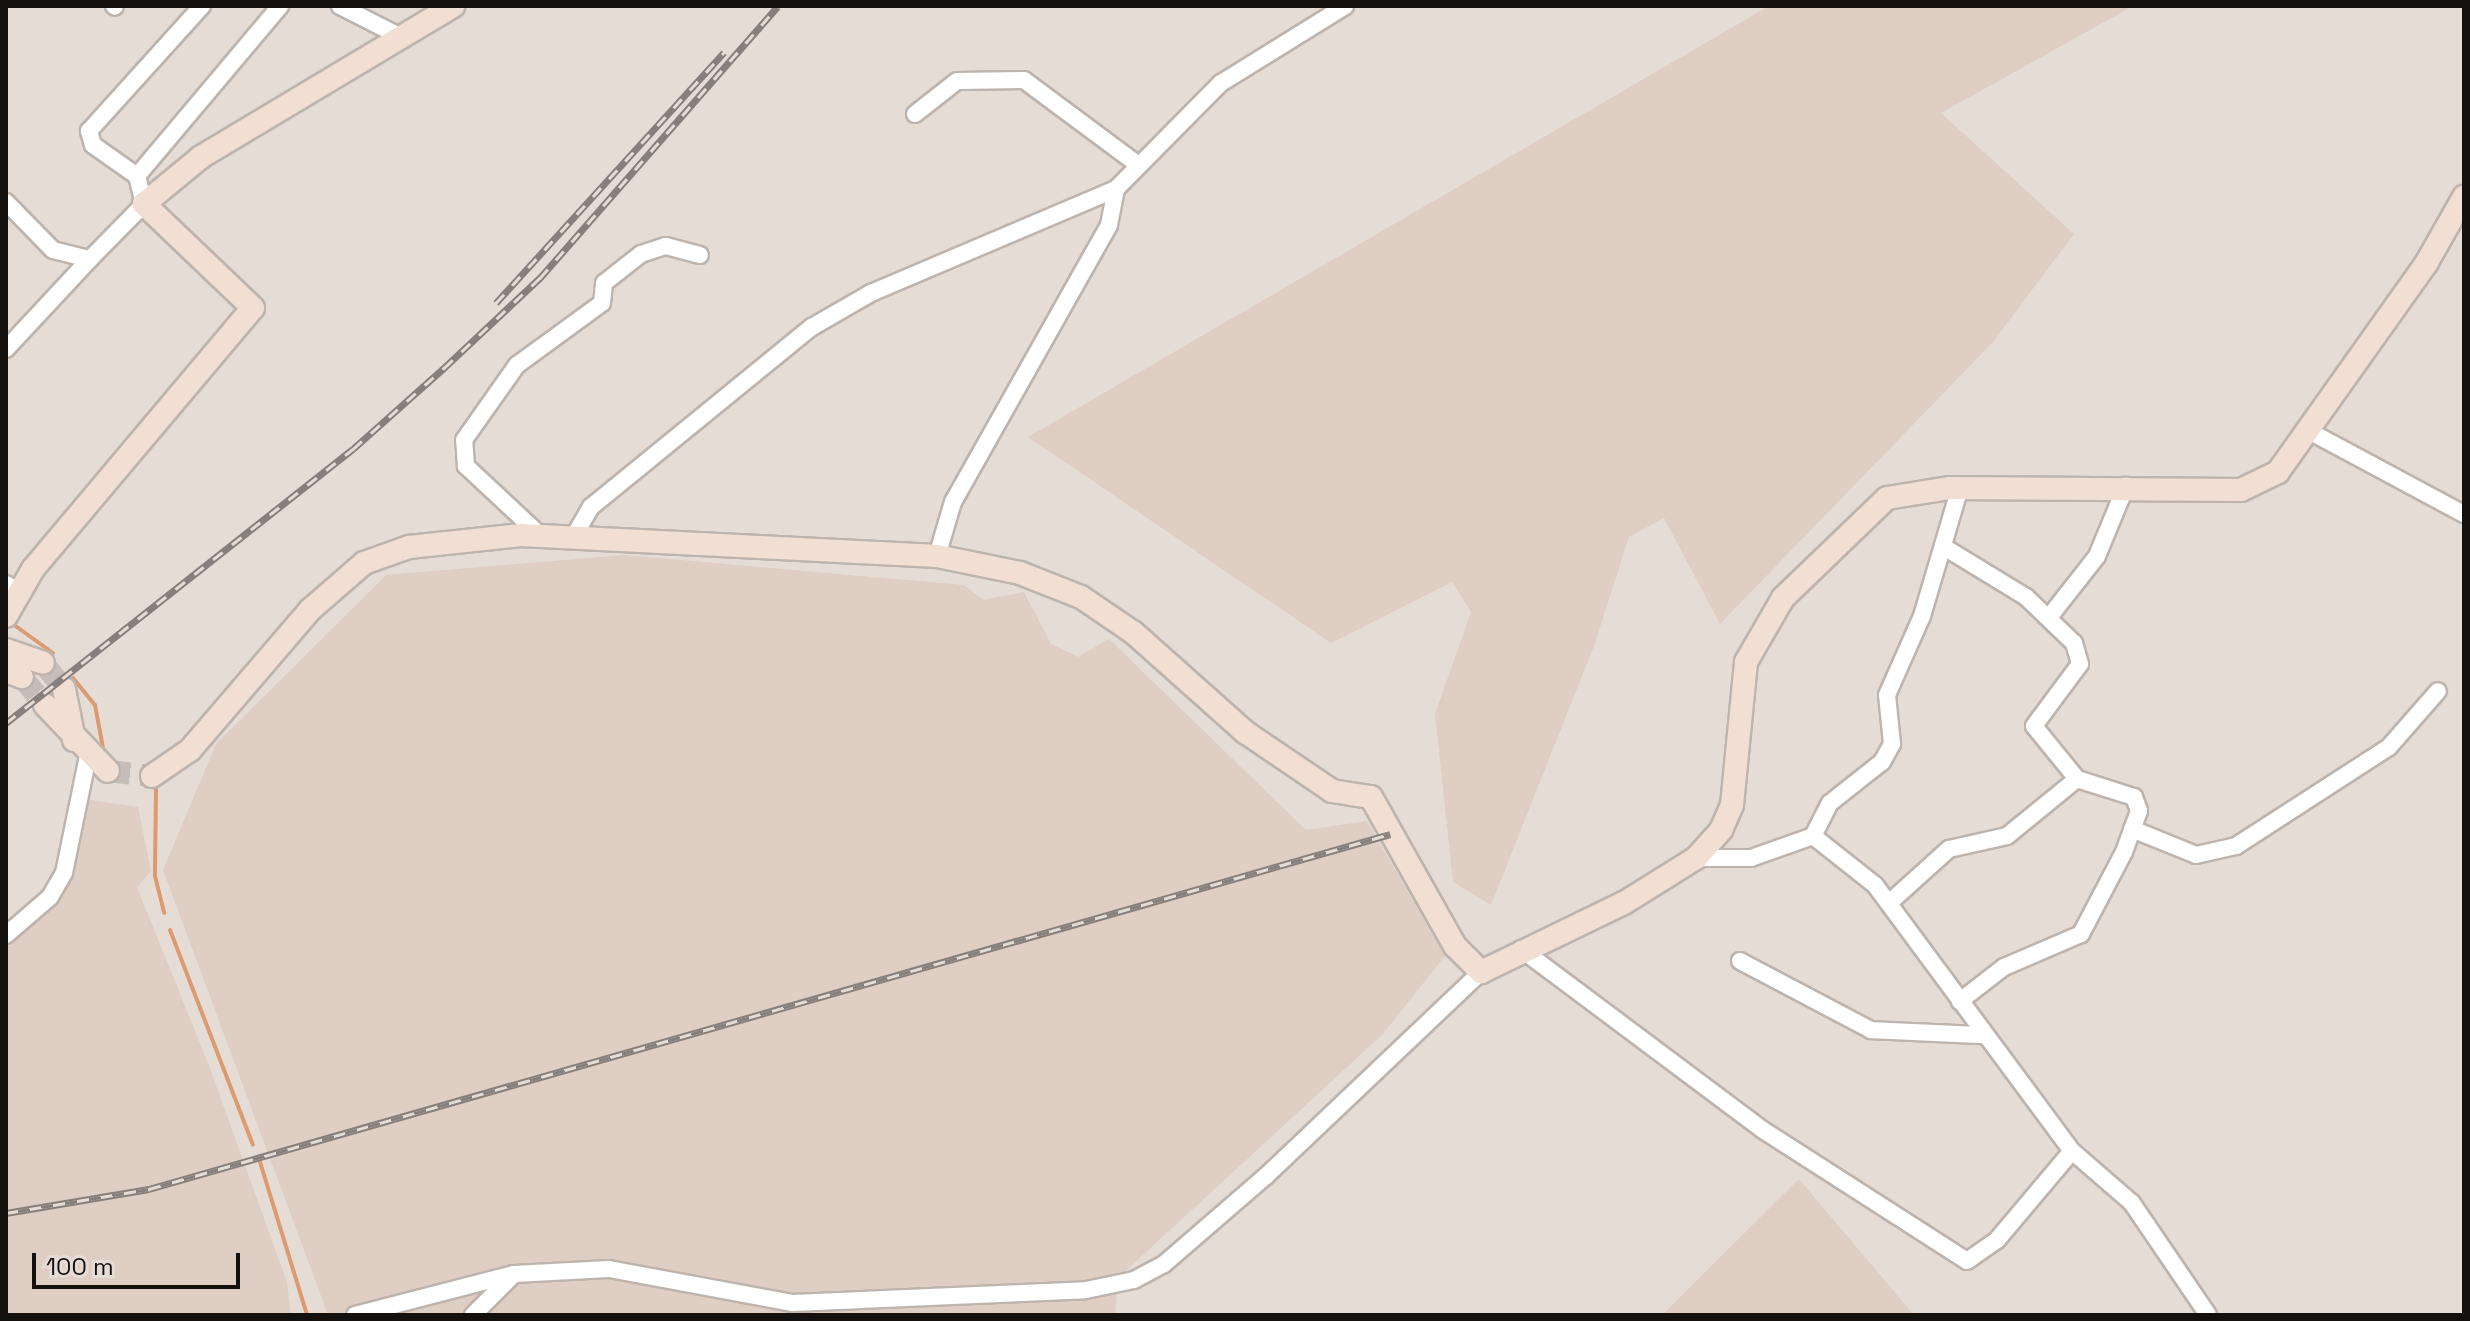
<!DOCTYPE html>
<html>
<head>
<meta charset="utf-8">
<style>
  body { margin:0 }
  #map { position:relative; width:2470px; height:1321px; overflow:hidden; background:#e6dcd6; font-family:"Space Grotesk",sans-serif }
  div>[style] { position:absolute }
  .built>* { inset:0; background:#dfcec4 }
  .stream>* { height:4px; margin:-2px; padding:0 2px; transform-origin:2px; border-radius:2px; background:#db9b71 }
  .secondary-tunnel>* { height:22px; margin-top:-11px; transform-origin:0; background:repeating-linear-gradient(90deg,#c6bdb8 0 22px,transparent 0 33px) }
  .roads { filter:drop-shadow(2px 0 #bdb4ae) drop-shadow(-2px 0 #bdb4ae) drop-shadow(0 2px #bdb4ae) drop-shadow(0 -2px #bdb4ae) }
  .street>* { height:16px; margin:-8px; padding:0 8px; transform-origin:8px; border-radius:8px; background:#fff }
  .secondary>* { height:22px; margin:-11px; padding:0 11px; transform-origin:11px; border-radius:11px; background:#f1dfd3 }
  .rail>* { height:7px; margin-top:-3.5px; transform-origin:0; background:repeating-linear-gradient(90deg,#e6dcd6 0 12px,#877f7b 0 24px); box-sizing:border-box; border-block:2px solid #877f7b }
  span { translate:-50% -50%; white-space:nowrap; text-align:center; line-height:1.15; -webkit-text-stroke:7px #e6dcd6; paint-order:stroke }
  .frame { position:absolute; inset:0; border:8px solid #14100e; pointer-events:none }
  .scale { position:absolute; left:32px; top:1253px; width:208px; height:36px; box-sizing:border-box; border:4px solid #14100e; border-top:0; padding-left:10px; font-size:24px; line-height:28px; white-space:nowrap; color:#14100e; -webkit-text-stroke:6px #e6dcd6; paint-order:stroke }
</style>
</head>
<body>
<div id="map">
  <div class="built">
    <i style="clip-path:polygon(1769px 6px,2133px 6px,1941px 113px,2074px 234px,1993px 342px,1720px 624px,1664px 518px,1629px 537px,1594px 646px,1491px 905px,1453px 882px,1435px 714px,1471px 612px,1452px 582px,1331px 643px,1028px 437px)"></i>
    <i style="clip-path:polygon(624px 555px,964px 585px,983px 600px,1024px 592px,1051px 644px,1078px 657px,1109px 639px,1306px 830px,1367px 821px,1445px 956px,1382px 1035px,1118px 1278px,1115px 1315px,328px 1315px,163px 870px,216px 744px,386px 575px)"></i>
    <i style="clip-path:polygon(76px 798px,138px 807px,151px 871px,137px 887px,208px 1063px,287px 1282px,291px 1315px,6px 1315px,6px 948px,52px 902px)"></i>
    <i style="clip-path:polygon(1799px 1179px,1914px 1315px,1662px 1315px)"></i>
  </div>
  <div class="stream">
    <i style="left:10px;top:622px;width:53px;rotate:35.8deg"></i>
    <i style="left:73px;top:678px;width:35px;rotate:51deg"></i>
    <i style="left:95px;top:705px;width:49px;rotate:79.4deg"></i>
    <i style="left:150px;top:785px;width:7px;rotate:34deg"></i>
    <i style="left:156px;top:789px;width:87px;rotate:90.7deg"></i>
    <i style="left:155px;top:876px;width:38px;rotate:76deg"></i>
    <i style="left:170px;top:930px;width:230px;rotate:68.9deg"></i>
    <i style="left:260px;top:1162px;width:160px;rotate:72.9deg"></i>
  </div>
  <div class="secondary-tunnel">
    <i style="left:43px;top:663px;width:33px;rotate:51deg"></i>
    <i style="left:22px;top:677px;width:36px;rotate:51deg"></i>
    <i style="left:108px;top:771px;width:44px;rotate:6.5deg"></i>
  </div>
  <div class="roads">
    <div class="street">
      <i style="left:114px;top:6px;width:1px;rotate:45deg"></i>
      <i style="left:340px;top:6px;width:68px;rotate:26.9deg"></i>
      <i style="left:915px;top:114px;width:53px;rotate:-38.2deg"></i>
      <i style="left:957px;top:81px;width:67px;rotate:-0.9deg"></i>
      <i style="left:1024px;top:80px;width:141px;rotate:36.6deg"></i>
      <i style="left:137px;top:176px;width:54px;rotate:-144.8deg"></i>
      <i style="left:93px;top:145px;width:15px;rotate:-106deg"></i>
      <i style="left:89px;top:131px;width:169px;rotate:-47.9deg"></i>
      <i style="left:6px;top:202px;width:67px;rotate:45.6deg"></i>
      <i style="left:53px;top:250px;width:38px;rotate:14deg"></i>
      <i style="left:90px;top:259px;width:77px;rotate:-45.5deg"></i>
      <i style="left:144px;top:204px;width:29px;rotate:-104deg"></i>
      <i style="left:137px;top:176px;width:222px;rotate:-49.9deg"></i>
      <i style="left:6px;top:349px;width:123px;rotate:-47deg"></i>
      <i style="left:2309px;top:431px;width:176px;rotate:28.2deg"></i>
      <i style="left:541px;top:536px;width:103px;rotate:-137deg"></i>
      <i style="left:466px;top:466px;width:26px;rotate:-94deg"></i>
      <i style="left:464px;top:440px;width:92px;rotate:-54.8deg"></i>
      <i style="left:517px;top:365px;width:105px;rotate:-36.1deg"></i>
      <i style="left:602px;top:303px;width:20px;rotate:-84deg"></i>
      <i style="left:604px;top:283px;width:47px;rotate:-38.1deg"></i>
      <i style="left:641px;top:254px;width:26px;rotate:-18deg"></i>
      <i style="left:666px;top:246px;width:35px;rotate:15deg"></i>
      <i style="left:573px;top:538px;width:36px;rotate:-60deg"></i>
      <i style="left:591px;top:507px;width:285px;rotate:-39.2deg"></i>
      <i style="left:812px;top:327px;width:68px;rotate:-30deg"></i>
      <i style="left:871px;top:293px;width:266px;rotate:-23deg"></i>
      <i style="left:1116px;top:189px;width:149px;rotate:-45.3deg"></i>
      <i style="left:1221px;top:83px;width:146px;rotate:-31.8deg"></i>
      <i style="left:1944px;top:547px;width:96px;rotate:31.4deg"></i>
      <i style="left:2026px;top:597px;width:66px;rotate:43.8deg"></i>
      <i style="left:2074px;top:643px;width:22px;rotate:74deg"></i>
      <i style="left:2080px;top:664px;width:77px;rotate:126.6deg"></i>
      <i style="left:2034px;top:726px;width:68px;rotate:50.9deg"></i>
      <i style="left:937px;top:556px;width:56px;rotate:-73.5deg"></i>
      <i style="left:953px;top:502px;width:318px;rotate:-60.6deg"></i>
      <i style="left:1109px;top:225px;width:37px;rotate:-79deg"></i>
      <i style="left:6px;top:584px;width:13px;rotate:32deg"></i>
      <i style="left:2050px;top:616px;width:76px;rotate:-51.9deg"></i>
      <i style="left:2097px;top:556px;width:76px;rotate:-67.5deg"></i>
      <i style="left:2132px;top:829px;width:69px;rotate:22.1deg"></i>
      <i style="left:2196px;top:855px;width:41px;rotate:-12.7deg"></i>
      <i style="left:2236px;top:846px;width:182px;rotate:-32.9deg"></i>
      <i style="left:2389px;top:747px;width:74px;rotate:-48.8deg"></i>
      <i style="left:1813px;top:836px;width:37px;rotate:-63deg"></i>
      <i style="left:1830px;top:803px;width:66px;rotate:-38.3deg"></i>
      <i style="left:1882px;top:762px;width:21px;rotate:-61deg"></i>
      <i style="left:1892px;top:744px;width:49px;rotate:-95.8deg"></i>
      <i style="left:1887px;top:695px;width:86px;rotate:-66.1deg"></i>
      <i style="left:1922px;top:616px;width:134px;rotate:-73.5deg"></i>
      <i style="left:1696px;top:858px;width:55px"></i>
      <i style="left:1751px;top:858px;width:66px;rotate:-19.5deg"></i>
      <i style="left:1813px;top:836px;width:79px;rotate:38.3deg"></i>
      <i style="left:1875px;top:885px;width:331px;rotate:53.5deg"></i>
      <i style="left:1889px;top:903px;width:81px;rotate:-42deg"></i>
      <i style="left:1949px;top:849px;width:59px;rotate:-12.6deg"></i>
      <i style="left:2007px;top:836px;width:90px;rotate:-39.2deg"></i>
      <i style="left:2077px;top:779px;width:60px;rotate:17.5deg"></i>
      <i style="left:2134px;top:797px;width:15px;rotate:70deg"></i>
      <i style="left:2139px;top:811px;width:44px;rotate:110.1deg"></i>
      <i style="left:2124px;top:852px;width:93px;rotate:117.7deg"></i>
      <i style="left:2081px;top:934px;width:84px;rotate:156.8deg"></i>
      <i style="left:2004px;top:967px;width:56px;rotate:142.3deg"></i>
      <i style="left:6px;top:935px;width:58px;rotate:-40.8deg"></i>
      <i style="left:50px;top:897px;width:28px;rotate:-60deg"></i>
      <i style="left:64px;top:873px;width:119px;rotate:-78.4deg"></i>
      <i style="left:1521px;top:949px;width:302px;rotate:36.8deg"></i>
      <i style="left:1763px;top:1130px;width:242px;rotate:32.7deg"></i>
      <i style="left:1967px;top:1261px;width:37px;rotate:-35deg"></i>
      <i style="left:1997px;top:1240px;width:116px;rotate:-49.9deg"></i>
      <i style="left:2072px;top:1151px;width:79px;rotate:40.9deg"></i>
      <i style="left:2132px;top:1203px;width:135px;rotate:55.8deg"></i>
      <i style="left:1740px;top:961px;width:148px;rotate:27.8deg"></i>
      <i style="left:1871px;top:1030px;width:111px;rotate:2.6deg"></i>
      <i style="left:355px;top:1315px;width:164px;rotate:-14.5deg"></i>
      <i style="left:514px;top:1274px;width:95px;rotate:-3deg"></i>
      <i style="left:609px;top:1269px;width:186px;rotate:10.5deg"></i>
      <i style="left:792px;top:1303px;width:294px;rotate:-2.5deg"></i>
      <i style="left:1086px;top:1290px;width:49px;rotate:-11.8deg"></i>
      <i style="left:1134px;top:1280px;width:34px;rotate:-28deg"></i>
      <i style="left:1164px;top:1264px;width:135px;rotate:-40.8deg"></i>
      <i style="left:1266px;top:1176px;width:296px;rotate:-43.5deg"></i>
      <i style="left:473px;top:1315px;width:58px;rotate:-45deg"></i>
    </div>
    <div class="secondary">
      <i style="left:6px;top:616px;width:54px;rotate:-60.1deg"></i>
      <i style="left:33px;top:569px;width:341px;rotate:-49.9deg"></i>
      <i style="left:253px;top:308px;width:151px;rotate:-136.3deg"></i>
      <i style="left:144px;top:204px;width:74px;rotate:-39.5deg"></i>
      <i style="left:201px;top:157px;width:294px;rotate:-30.9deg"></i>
      <i style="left:6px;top:650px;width:39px;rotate:19deg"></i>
      <i style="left:6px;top:671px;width:17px;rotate:21deg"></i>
      <i style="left:64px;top:689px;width:52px;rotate:78.9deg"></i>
      <i style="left:45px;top:705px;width:91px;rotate:46.3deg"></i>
      <i style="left:152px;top:776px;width:46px;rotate:-34.4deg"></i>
      <i style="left:190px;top:750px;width:184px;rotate:-49.4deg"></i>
      <i style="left:310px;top:610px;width:72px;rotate:-41deg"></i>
      <i style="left:364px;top:563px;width:48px;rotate:-19.6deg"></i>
      <i style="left:409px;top:547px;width:113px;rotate:-6.1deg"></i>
      <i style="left:521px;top:535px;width:417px;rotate:2.9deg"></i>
      <i style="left:937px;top:556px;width:85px;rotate:11.6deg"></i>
      <i style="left:1020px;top:573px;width:66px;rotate:21.5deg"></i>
      <i style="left:1081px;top:597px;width:64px;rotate:34.2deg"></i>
      <i style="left:1134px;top:633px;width:149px;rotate:41.7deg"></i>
      <i style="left:1245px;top:732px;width:105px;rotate:34.1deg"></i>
      <i style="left:1332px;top:791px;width:39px;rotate:9deg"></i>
      <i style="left:1371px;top:797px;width:171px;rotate:60.6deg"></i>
      <i style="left:1455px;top:946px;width:37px;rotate:45deg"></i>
      <i style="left:1481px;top:972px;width:159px;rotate:-25.8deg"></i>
      <i style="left:1624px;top:903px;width:85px;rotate:-32deg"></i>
      <i style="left:1696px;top:858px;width:38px;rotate:-48deg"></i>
      <i style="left:1721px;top:830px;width:27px;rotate:-66deg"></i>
      <i style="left:1732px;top:805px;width:144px;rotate:-84.4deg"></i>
      <i style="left:1746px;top:662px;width:74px;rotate:-60deg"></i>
      <i style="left:1783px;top:598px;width:144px;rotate:-43.9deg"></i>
      <i style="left:1887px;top:498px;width:64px;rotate:-9deg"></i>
      <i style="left:1950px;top:488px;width:291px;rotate:0.4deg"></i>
      <i style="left:2241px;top:490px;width:41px;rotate:-25.9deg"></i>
      <i style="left:2278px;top:472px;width:257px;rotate:-54.6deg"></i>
      <i style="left:2427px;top:262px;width:75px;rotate:-60.4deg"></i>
    </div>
  </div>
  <div class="rail">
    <i style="left:496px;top:303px;width:339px;rotate:-47.7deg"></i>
    <i style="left:6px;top:723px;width:442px;rotate:-38.3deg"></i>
    <i style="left:353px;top:449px;width:122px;rotate:-41.7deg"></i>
    <i style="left:444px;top:368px;width:132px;rotate:-43.2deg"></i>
    <i style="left:540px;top:278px;width:361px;rotate:-48.8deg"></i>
    <i style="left:6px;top:1213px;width:145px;rotate:-9.5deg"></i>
    <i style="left:149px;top:1189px;width:1291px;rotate:-15.96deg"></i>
  </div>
  <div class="frame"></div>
  <div class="scale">100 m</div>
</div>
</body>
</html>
